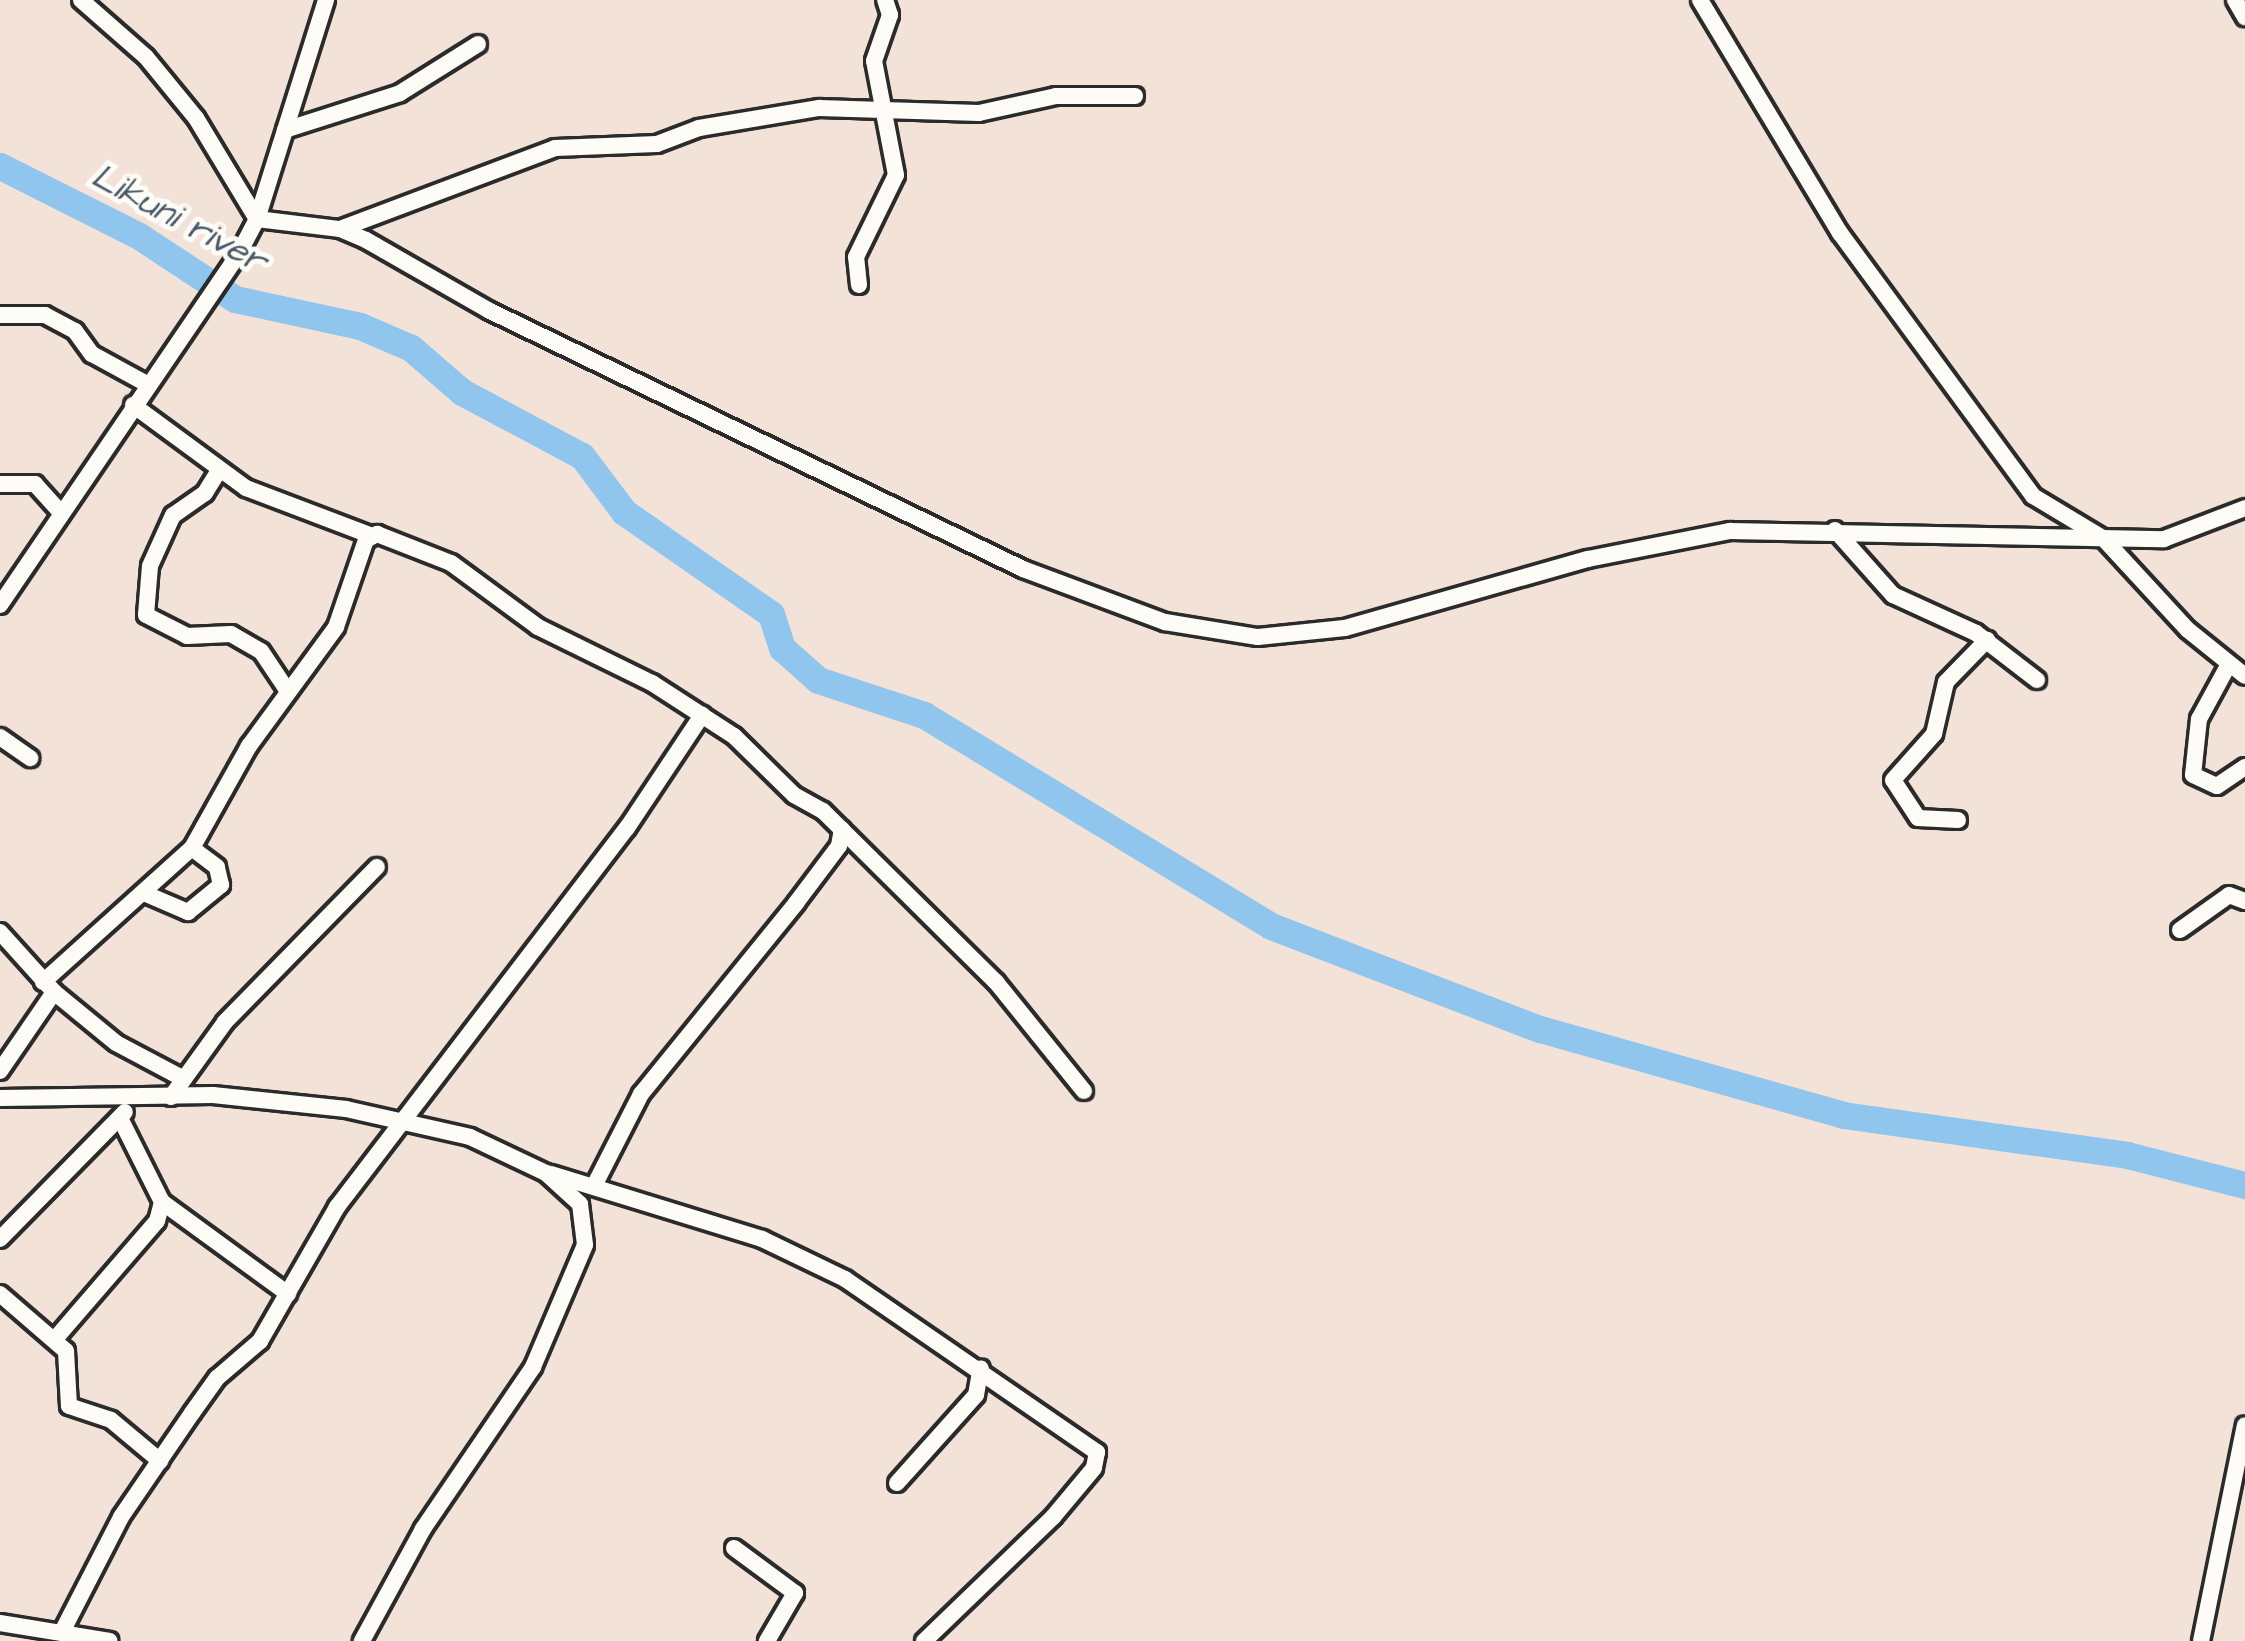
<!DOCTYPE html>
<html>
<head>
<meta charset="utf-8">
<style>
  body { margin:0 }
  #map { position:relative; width:2245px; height:1641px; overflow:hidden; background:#f2e2d8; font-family:"Architects Daughter",sans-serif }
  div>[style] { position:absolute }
  .river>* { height:27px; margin:-13.5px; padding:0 13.5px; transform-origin:13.5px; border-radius:13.5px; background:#90c5ee }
  .roads { filter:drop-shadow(3px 0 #2b2b2b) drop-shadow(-3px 0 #2b2b2b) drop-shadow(0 3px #2b2b2b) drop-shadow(0 -3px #2b2b2b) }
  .minor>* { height:16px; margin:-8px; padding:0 8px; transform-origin:8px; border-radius:8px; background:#fdfcf7 }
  span { translate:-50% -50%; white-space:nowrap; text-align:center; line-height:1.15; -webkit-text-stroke:10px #fdfcf7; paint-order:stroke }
  .water-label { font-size:36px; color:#495966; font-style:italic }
</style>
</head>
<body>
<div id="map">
  <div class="river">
    <i style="left:0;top:166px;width:156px;rotate:26.7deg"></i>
    <i style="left:139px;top:236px;width:115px;rotate:33.3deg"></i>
    <i style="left:235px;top:299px;width:128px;rotate:12.2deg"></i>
    <i style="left:360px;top:326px;width:56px;rotate:23.3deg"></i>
    <i style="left:411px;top:348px;width:67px;rotate:40.8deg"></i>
    <i style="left:462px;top:392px;width:136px;rotate:28.1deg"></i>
    <i style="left:582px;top:456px;width:70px;rotate:53.1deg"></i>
    <i style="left:624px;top:512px;width:179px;rotate:34.8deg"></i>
    <i style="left:771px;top:614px;width:36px;rotate:72deg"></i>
    <i style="left:782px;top:648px;width:48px;rotate:41.6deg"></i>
    <i style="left:818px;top:680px;width:112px;rotate:18.3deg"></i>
    <i style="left:924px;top:715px;width:406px;rotate:31.3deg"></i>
    <i style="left:1271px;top:926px;width:288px;rotate:21deg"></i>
    <i style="left:1540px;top:1029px;width:315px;rotate:15.8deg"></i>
    <i style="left:1843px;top:1115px;width:287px;rotate:8deg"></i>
    <i style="left:2127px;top:1155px;width:122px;rotate:14.3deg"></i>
  </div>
  <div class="roads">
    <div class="minor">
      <i style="left:81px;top:0;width:86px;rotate:41.2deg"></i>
      <i style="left:146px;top:57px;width:79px;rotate:50.7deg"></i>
      <i style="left:196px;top:118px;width:118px;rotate:58.9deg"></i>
      <i style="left:257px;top:219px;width:84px;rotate:6.9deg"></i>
      <i style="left:340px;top:229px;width:28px;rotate:23deg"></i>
      <i style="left:366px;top:240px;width:143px;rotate:29.8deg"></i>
      <i style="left:490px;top:311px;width:592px;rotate:25.83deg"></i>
      <i style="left:1023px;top:569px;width:152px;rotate:20.5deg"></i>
      <i style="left:1165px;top:622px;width:94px;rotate:9.2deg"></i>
      <i style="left:1258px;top:637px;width:87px;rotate:-5.9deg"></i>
      <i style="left:1345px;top:628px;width:253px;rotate:-15.9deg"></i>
      <i style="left:1588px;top:559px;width:145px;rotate:-11.2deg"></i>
      <i style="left:1730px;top:531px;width:434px;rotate:1.1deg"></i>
      <i style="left:2164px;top:539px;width:87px;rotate:-20.9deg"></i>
      <i style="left:1700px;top:0;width:272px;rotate:59deg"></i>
      <i style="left:1840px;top:233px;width:326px;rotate:53.7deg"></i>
      <i style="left:2033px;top:496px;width:82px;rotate:31deg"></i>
      <i style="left:2103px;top:538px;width:125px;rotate:47.3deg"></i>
      <i style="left:2188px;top:630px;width:73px;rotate:38.9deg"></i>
      <i style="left:2235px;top:0;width:20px;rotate:60deg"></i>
      <i style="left:285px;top:130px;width:121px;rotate:-17.8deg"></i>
      <i style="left:400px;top:93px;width:92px;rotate:-32.1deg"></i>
      <i style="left:340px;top:229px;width:230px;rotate:-20.6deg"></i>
      <i style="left:555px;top:148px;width:102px;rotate:-2.2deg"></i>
      <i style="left:657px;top:144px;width:45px;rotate:-20.9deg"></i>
      <i style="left:699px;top:128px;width:122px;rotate:-9.5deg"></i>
      <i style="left:819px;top:108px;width:160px;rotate:1.8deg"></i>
      <i style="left:979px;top:113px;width:79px;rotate:-12.4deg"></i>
      <i style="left:1056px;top:96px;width:79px"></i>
      <i style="left:859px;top:285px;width:28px;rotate:-96deg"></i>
      <i style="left:856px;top:257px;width:91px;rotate:-64deg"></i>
      <i style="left:896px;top:175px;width:116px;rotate:-100.9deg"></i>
      <i style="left:874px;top:61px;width:49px;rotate:-70.8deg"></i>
      <i style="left:890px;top:15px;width:16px;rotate:-108deg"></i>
      <i style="left:0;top:315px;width:45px"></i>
      <i style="left:45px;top:315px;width:34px;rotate:28deg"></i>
      <i style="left:75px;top:331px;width:29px;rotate:54deg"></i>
      <i style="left:92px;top:354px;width:63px;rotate:28.6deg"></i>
      <i style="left:133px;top:405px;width:140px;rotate:36.3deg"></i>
      <i style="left:246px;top:488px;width:133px;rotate:20.8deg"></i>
      <i style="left:218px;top:472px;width:25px;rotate:122deg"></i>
      <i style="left:205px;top:493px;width:39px;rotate:145deg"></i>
      <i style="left:173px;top:515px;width:56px;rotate:114.3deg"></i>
      <i style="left:150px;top:566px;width:49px;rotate:94.7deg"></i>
      <i style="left:146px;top:615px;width:46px;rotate:27.1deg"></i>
      <i style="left:187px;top:636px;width:44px;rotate:-2.6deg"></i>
      <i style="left:231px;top:634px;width:34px;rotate:30deg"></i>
      <i style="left:261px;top:651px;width:47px;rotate:56.3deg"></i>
      <i style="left:0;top:484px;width:35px"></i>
      <i style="left:35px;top:484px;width:39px;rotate:48deg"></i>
      <i style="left:1835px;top:530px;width:87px;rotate:48.3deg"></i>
      <i style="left:1893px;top:595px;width:91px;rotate:24.6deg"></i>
      <i style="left:1976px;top:633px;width:77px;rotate:37.6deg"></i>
      <i style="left:0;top:605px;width:423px;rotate:-55.8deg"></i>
      <i style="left:238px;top:255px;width:41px;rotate:-62.2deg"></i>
      <i style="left:257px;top:219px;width:230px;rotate:-72.5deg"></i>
      <i style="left:2229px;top:664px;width:63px;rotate:118.6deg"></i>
      <i style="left:2199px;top:719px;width:56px;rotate:96.1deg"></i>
      <i style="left:2193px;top:775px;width:26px;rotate:25deg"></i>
      <i style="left:2217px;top:786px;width:34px;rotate:-34deg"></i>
      <i style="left:0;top:737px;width:37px;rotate:35deg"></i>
      <i style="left:1958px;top:820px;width:40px;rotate:-177.1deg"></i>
      <i style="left:1918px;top:818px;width:45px;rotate:-123.3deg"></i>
      <i style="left:1893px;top:780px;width:62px;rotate:-48.3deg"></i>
      <i style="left:1934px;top:734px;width:53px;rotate:-77deg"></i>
      <i style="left:1946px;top:682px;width:59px;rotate:-45.7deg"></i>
      <i style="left:146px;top:894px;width:46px;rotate:23.2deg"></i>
      <i style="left:188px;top:912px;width:43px;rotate:-39.3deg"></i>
      <i style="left:221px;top:885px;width:18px;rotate:-103deg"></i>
      <i style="left:217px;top:867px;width:31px;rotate:-143deg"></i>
      <i style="left:2180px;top:930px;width:60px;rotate:-35.5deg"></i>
      <i style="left:2229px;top:895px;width:17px;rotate:21deg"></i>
      <i style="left:0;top:932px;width:81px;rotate:48deg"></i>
      <i style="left:54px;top:992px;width:80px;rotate:39.4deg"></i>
      <i style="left:116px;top:1043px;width:75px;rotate:27.9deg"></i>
      <i style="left:43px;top:982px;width:200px;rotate:-42deg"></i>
      <i style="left:192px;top:848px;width:117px;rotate:-60.8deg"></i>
      <i style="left:249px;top:746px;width:147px;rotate:-53.8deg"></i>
      <i style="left:336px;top:627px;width:92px;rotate:-71deg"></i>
      <i style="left:366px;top:540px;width:13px;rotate:-29deg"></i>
      <i style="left:377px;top:534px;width:79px;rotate:21.4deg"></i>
      <i style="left:451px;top:563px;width:108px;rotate:36.3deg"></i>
      <i style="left:538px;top:627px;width:127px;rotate:26.2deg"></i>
      <i style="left:652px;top:683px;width:98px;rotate:32.9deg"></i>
      <i style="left:734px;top:736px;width:84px;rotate:44.5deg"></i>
      <i style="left:794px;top:795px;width:33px;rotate:29deg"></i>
      <i style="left:823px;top:811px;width:243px;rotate:44.7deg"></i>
      <i style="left:996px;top:982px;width:140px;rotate:51.1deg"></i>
      <i style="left:0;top:1071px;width:96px;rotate:-55.6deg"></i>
      <i style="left:171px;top:1097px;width:92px;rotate:-54.2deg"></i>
      <i style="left:225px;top:1022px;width:217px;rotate:-45.6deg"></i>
      <i style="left:0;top:1098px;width:213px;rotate:-0.8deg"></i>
      <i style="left:213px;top:1095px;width:134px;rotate:6deg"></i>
      <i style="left:346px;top:1109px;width:127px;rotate:12.7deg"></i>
      <i style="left:470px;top:1137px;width:84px;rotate:25.3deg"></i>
      <i style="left:546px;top:1173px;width:46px;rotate:42.4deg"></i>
      <i style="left:580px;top:1204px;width:41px;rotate:83deg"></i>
      <i style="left:585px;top:1245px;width:133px;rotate:113.1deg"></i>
      <i style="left:533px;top:1367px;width:196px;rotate:124.2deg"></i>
      <i style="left:423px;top:1529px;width:128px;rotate:118.6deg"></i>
      <i style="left:551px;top:1174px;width:221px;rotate:17.1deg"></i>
      <i style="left:762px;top:1239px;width:92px;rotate:25.7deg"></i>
      <i style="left:845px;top:1279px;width:306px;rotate:34.5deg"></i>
      <i style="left:1097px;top:1452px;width:16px;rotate:101deg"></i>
      <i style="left:1094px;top:1468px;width:64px;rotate:129.9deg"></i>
      <i style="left:1053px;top:1517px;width:179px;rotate:136.1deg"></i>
      <i style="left:594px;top:1186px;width:103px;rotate:-62.9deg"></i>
      <i style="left:641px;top:1094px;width:246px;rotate:-50.9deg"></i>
      <i style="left:796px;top:903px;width:71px;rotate:-53deg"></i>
      <i style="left:839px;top:846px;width:17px;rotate:-80deg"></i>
      <i style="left:162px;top:1202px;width:156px;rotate:36.1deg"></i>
      <i style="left:0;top:1239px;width:178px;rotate:-45.5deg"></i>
      <i style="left:0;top:1294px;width:87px;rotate:40.8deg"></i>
      <i style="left:66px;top:1351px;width:55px;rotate:86.9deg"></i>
      <i style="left:69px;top:1406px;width:44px;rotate:18.4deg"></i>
      <i style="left:111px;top:1420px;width:64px;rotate:39.9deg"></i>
      <i style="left:55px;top:1339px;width:156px;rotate:-49.2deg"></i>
      <i style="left:157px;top:1221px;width:20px;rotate:-75deg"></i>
      <i style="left:162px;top:1202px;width:89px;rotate:-116.6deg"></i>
      <i style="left:897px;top:1483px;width:118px;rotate:-48.1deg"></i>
      <i style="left:976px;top:1395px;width:27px;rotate:-80deg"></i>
      <i style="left:734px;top:1548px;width:76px;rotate:36.4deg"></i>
      <i style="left:795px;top:1593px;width:56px;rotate:120.3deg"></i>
      <i style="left:0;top:1623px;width:111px;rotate:9.3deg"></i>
      <i style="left:63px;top:1630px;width:127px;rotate:-62.8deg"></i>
      <i style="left:121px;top:1517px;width:126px;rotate:-55.7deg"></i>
      <i style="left:192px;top:1413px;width:43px;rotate:-54.5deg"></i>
      <i style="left:217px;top:1378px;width:57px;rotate:-40.7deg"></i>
      <i style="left:260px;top:1341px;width:155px;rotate:-60.1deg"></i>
      <i style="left:337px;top:1207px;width:477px;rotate:-52.6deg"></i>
      <i style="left:627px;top:828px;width:136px;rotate:-56.4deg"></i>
      <i style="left:2201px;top:1641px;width:220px;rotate:-78.5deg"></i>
    </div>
  </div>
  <div class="water-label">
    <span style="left:179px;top:219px;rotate:28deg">Likuni river</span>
  </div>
</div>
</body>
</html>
